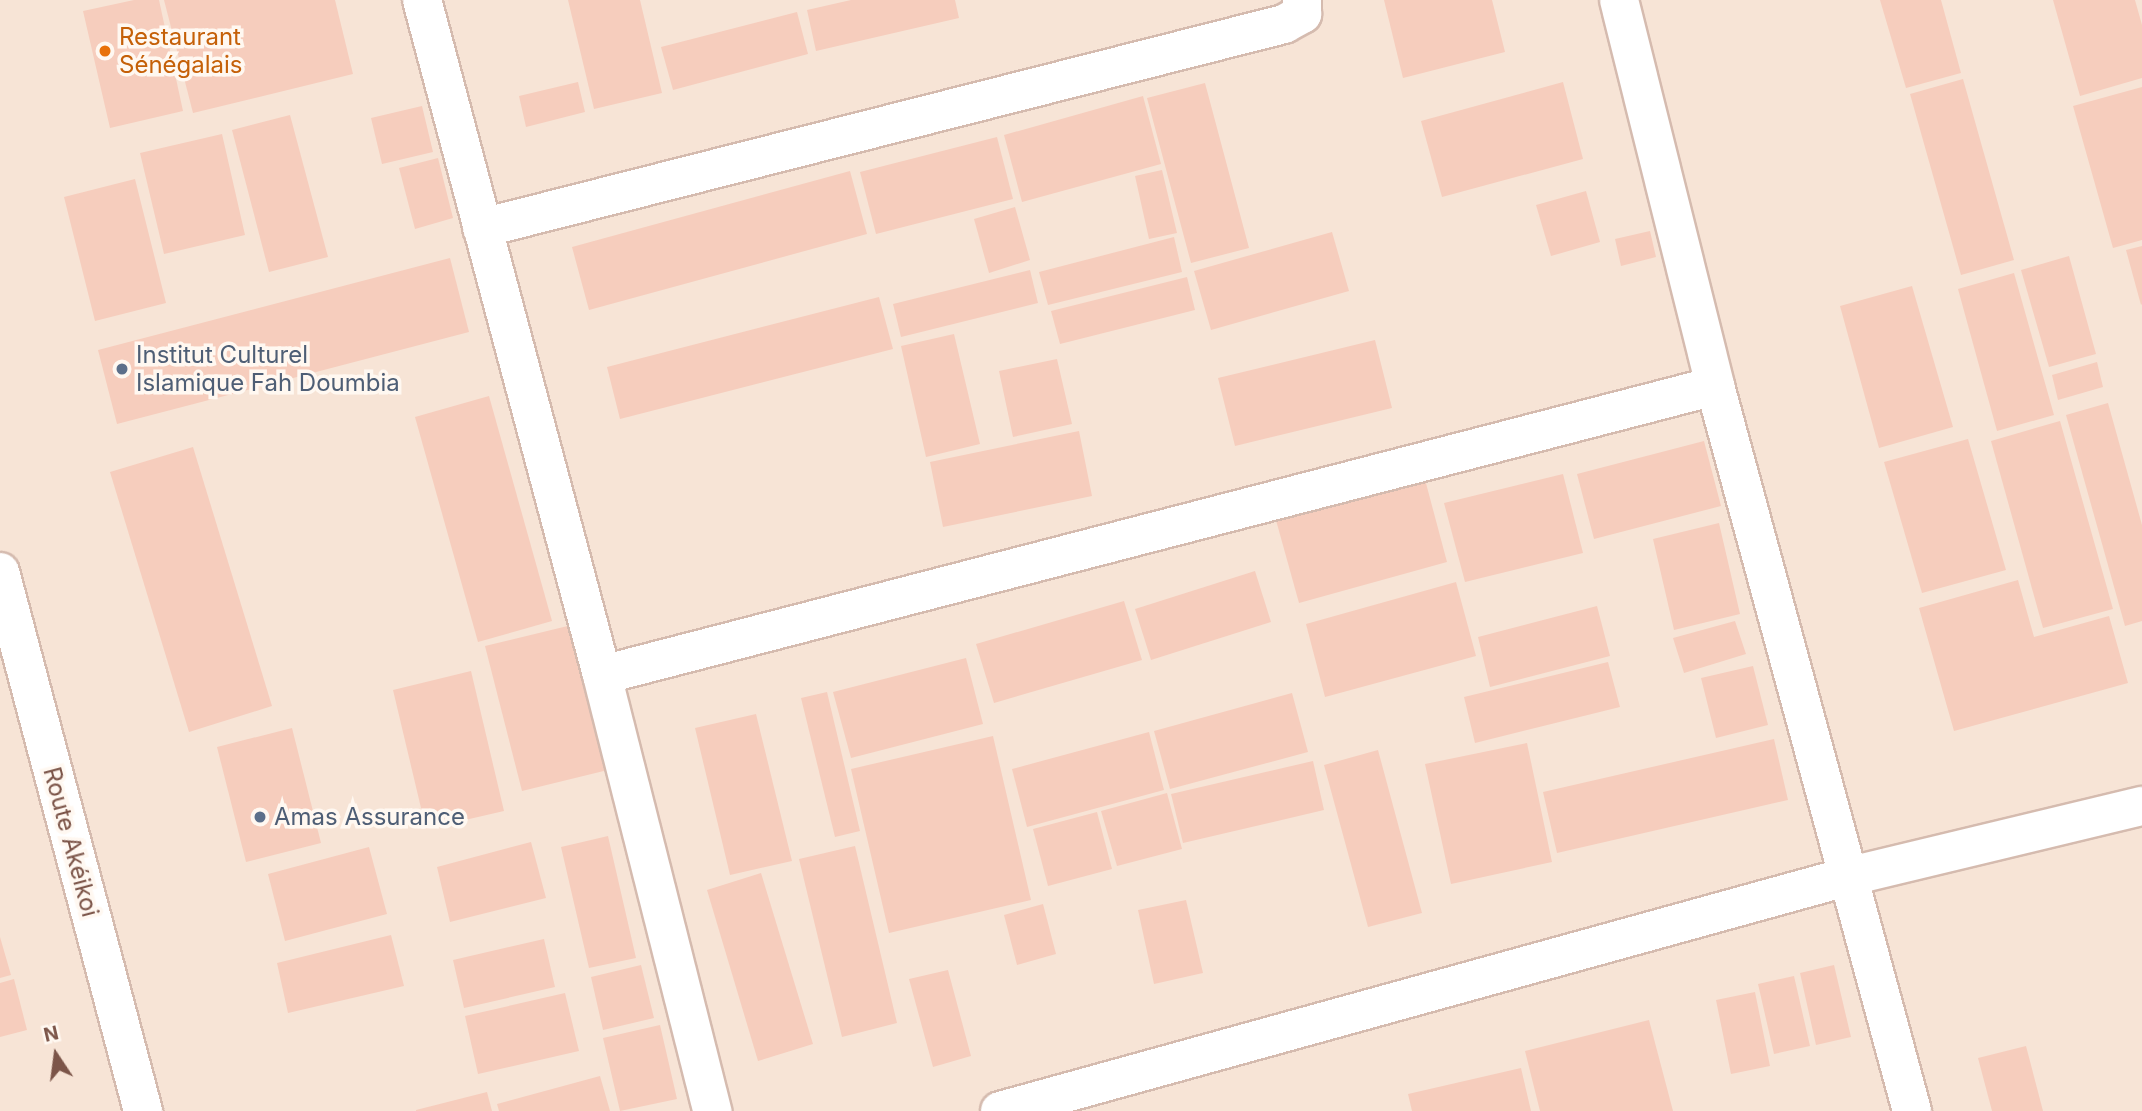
<!DOCTYPE html>
<html>
<head>
<meta charset="utf-8">
<style>
  body { margin:0 }
  #map { position:relative; width:2142px; height:1111px; overflow:hidden; background:#fef3e8; font-family:Inter,sans-serif }
  div>[style] { position:absolute }
  .residential>* { inset:0; background:#f7e4d6 }
  .building>* { inset:0; background:#f6cdbd }
  .roads { filter:drop-shadow(2px 0 #d5bbaf) drop-shadow(-2px 0 #d5bbaf) drop-shadow(0 2px #d5bbaf) drop-shadow(0 -2px #d5bbaf) }
  .street>* { height:38px; margin:-19px; padding:0 19px; transform-origin:19px; border-radius:19px; background:#fff }
  .secondary>* { height:38px; margin:-19px; padding:0 19px; transform-origin:19px; border-radius:19px; background:#fff }
  .dots>* { width:19px; height:19px; translate:-50% -50%; box-sizing:border-box; border:4px solid #fff8f1; border-radius:50% }
  span { translate:-50% -50%; white-space:nowrap; text-align:center; line-height:1.15; -webkit-text-stroke:7px #fff8f1; paint-order:stroke }
  .food-label { font-size:24px; color:#c56008 }
  .left { translate:0 -50%; text-align:left }
  .service-label { font-size:24px; color:#4e5e75 }
  .street-label { font-size:24px; color:#7c5549 }
  .north { position:absolute; left:21px; top:1020px; width:70px; height:70px; -webkit-text-stroke:5px #fff8f1; paint-order:stroke; rotate:347deg; font-size:19px; font-weight:700; line-height:28px; text-align:center; color:#7c5549 }
  .north::after { content:''; display:block; margin:auto; width:24px; height:32px; background:#7c5549; clip-path:polygon(50% 0,100% 100%,50% 72%,0 100%) }
</style>
</head>
<body>
<div id="map">
  <div class="residential">
    <i style="clip-path:polygon(0 0,2142px 0,2142px 1111px,0 1111px)"></i>
  </div>
  <div class="building">
    <i style="clip-path:polygon(134px 0,159px 0,183px 111px,110px 128px,83px 11px)"></i>
    <i style="clip-path:polygon(164px 0,335px 0,353px 74px,193px 113px)"></i>
    <i style="clip-path:polygon(568px 0,640px 0,662px 93px,594px 109px)"></i>
    <i style="clip-path:polygon(851px 0,955px 0,959px 18px,816px 51px,807px 10px)"></i>
    <i style="clip-path:polygon(1384px 0,1492px 0,1505px 52px,1403px 78px)"></i>
    <i style="clip-path:polygon(1880px 0,1941px 0,1961px 73px,1906px 88px)"></i>
    <i style="clip-path:polygon(2053px 0,2135px 0,2142px 25px,2142px 78px,2080px 96px)"></i>
    <i style="clip-path:polygon(797px 12px,808px 54px,673px 90px,661px 47px)"></i>
    <i style="clip-path:polygon(1963px 79px,2014px 260px,1961px 275px,1910px 94px)"></i>
    <i style="clip-path:polygon(578px 82px,585px 112px,526px 127px,519px 96px)"></i>
    <i style="clip-path:polygon(1563px 82px,1583px 159px,1442px 197px,1421px 121px)"></i>
    <i style="clip-path:polygon(1205px 83px,1249px 248px,1191px 263px,1147px 98px)"></i>
    <i style="clip-path:polygon(2142px 87px,2142px 240px,2113px 248px,2073px 106px)"></i>
    <i style="clip-path:polygon(1143px 96px,1161px 164px,1022px 202px,1004px 135px)"></i>
    <i style="clip-path:polygon(422px 106px,433px 152px,382px 164px,371px 118px)"></i>
    <i style="clip-path:polygon(290px 115px,328px 257px,269px 272px,232px 130px)"></i>
    <i style="clip-path:polygon(222px 134px,245px 235px,164px 254px,140px 153px)"></i>
    <i style="clip-path:polygon(997px 137px,1013px 199px,876px 234px,860px 172px)"></i>
    <i style="clip-path:polygon(438px 158px,453px 218px,415px 229px,399px 168px)"></i>
    <i style="clip-path:polygon(1162px 170px,1177px 233px,1149px 239px,1135px 176px)"></i>
    <i style="clip-path:polygon(850px 171px,867px 234px,589px 310px,572px 247px)"></i>
    <i style="clip-path:polygon(135px 179px,166px 303px,95px 321px,64px 197px)"></i>
    <i style="clip-path:polygon(1586px 191px,1600px 242px,1551px 256px,1536px 205px)"></i>
    <i style="clip-path:polygon(1015px 207px,1030px 260px,989px 273px,974px 219px)"></i>
    <i style="clip-path:polygon(1650px 231px,1656px 257px,1621px 266px,1615px 239px)"></i>
    <i style="clip-path:polygon(1332px 232px,1349px 291px,1211px 330px,1194px 271px)"></i>
    <i style="clip-path:polygon(1174px 237px,1182px 272px,1048px 305px,1039px 272px)"></i>
    <i style="clip-path:polygon(2142px 246px,2142px 304px,2141px 305px,2126px 250px)"></i>
    <i style="clip-path:polygon(2069px 256px,2096px 354px,2049px 367px,2021px 270px)"></i>
    <i style="clip-path:polygon(450px 258px,469px 332px,117px 424px,98px 350px)"></i>
    <i style="clip-path:polygon(1030px 270px,1038px 303px,901px 337px,893px 304px)"></i>
    <i style="clip-path:polygon(2014px 273px,2054px 415px,1997px 431px,1958px 289px)"></i>
    <i style="clip-path:polygon(1187px 277px,1195px 310px,1060px 344px,1051px 311px)"></i>
    <i style="clip-path:polygon(1912px 286px,1953px 427px,1879px 448px,1840px 306px)"></i>
    <i style="clip-path:polygon(879px 297px,893px 349px,620px 419px,607px 367px)"></i>
    <i style="clip-path:polygon(954px 334px,980px 444px,926px 457px,901px 346px)"></i>
    <i style="clip-path:polygon(1375px 340px,1392px 408px,1235px 446px,1218px 378px)"></i>
    <i style="clip-path:polygon(1057px 359px,1072px 424px,1013px 437px,999px 371px)"></i>
    <i style="clip-path:polygon(2097px 362px,2103px 387px,2058px 400px,2052px 375px)"></i>
    <i style="clip-path:polygon(489px 396px,552px 621px,478px 642px,415px 417px)"></i>
    <i style="clip-path:polygon(2108px 403px,2142px 525px,2142px 621px,2125px 626px,2066px 415px)"></i>
    <i style="clip-path:polygon(2060px 421px,2113px 609px,2043px 628px,1991px 441px)"></i>
    <i style="clip-path:polygon(1079px 431px,1092px 496px,943px 527px,930px 462px)"></i>
    <i style="clip-path:polygon(1968px 439px,2006px 570px,1922px 593px,1884px 462px)"></i>
    <i style="clip-path:polygon(1704px 441px,1721px 506px,1594px 539px,1577px 474px)"></i>
    <i style="clip-path:polygon(193px 447px,272px 706px,189px 732px,110px 472px)"></i>
    <i style="clip-path:polygon(1423px 472px,1447px 562px,1299px 603px,1274px 513px)"></i>
    <i style="clip-path:polygon(1563px 474px,1583px 553px,1465px 582px,1444px 503px)"></i>
    <i style="clip-path:polygon(1719px 523px,1740px 614px,1674px 630px,1653px 539px)"></i>
    <i style="clip-path:polygon(1255px 571px,1271px 622px,1151px 660px,1135px 609px)"></i>
    <i style="clip-path:polygon(2018px 580px,2034px 637px,2109px 616px,2128px 683px,1954px 731px,1919px 608px)"></i>
    <i style="clip-path:polygon(1456px 582px,1476px 656px,1325px 697px,1306px 624px)"></i>
    <i style="clip-path:polygon(1124px 601px,1142px 660px,994px 703px,976px 644px)"></i>
    <i style="clip-path:polygon(1597px 606px,1610px 656px,1490px 687px,1478px 637px)"></i>
    <i style="clip-path:polygon(1735px 621px,1746px 654px,1684px 673px,1673px 638px)"></i>
    <i style="clip-path:polygon(580px 623px,616px 768px,522px 791px,485px 646px)"></i>
    <i style="clip-path:polygon(966px 658px,983px 724px,851px 758px,833px 692px)"></i>
    <i style="clip-path:polygon(1608px 662px,1620px 707px,1475px 743px,1464px 697px)"></i>
    <i style="clip-path:polygon(1753px 666px,1768px 725px,1716px 738px,1701px 678px)"></i>
    <i style="clip-path:polygon(471px 671px,504px 811px,426px 829px,393px 690px)"></i>
    <i style="clip-path:polygon(827px 692px,860px 831px,835px 837px,801px 698px)"></i>
    <i style="clip-path:polygon(1292px 693px,1308px 752px,1170px 789px,1154px 731px)"></i>
    <i style="clip-path:polygon(756px 714px,792px 861px,730px 875px,695px 728px)"></i>
    <i style="clip-path:polygon(292px 728px,321px 843px,246px 862px,217px 747px)"></i>
    <i style="clip-path:polygon(1149px 732px,1164px 790px,1027px 827px,1012px 769px)"></i>
    <i style="clip-path:polygon(993px 736px,1031px 900px,889px 933px,851px 769px)"></i>
    <i style="clip-path:polygon(1774px 739px,1788px 800px,1557px 853px,1543px 792px)"></i>
    <i style="clip-path:polygon(1527px 743px,1552px 862px,1451px 884px,1425px 764px)"></i>
    <i style="clip-path:polygon(1378px 750px,1422px 913px,1368px 927px,1324px 765px)"></i>
    <i style="clip-path:polygon(1313px 761px,1324px 810px,1183px 843px,1171px 794px)"></i>
    <i style="clip-path:polygon(1167px 793px,1182px 849px,1117px 866px,1101px 811px)"></i>
    <i style="clip-path:polygon(1097px 812px,1112px 869px,1048px 886px,1033px 829px)"></i>
    <i style="clip-path:polygon(608px 836px,636px 958px,589px 968px,561px 847px)"></i>
    <i style="clip-path:polygon(531px 842px,546px 898px,450px 922px,437px 867px)"></i>
    <i style="clip-path:polygon(855px 846px,897px 1023px,842px 1037px,799px 859px)"></i>
    <i style="clip-path:polygon(369px 847px,387px 914px,285px 941px,268px 874px)"></i>
    <i style="clip-path:polygon(761px 873px,813px 1044px,758px 1061px,707px 890px)"></i>
    <i style="clip-path:polygon(1186px 900px,1203px 973px,1154px 984px,1138px 910px)"></i>
    <i style="clip-path:polygon(1043px 904px,1056px 954px,1017px 965px,1004px 915px)"></i>
    <i style="clip-path:polygon(391px 935px,404px 986px,288px 1013px,277px 963px)"></i>
    <i style="clip-path:polygon(0 937px,11px 975px,0 978px)"></i>
    <i style="clip-path:polygon(544px 939px,555px 987px,464px 1008px,453px 960px)"></i>
    <i style="clip-path:polygon(641px 965px,654px 1018px,603px 1030px,591px 977px)"></i>
    <i style="clip-path:polygon(1834px 965px,1851px 1037px,1816px 1045px,1800px 973px)"></i>
    <i style="clip-path:polygon(948px 970px,971px 1056px,933px 1067px,909px 979px)"></i>
    <i style="clip-path:polygon(1794px 976px,1810px 1046px,1774px 1054px,1758px 984px)"></i>
    <i style="clip-path:polygon(14px 979px,27px 1030px,0 1037px,0 983px)"></i>
    <i style="clip-path:polygon(1755px 992px,1770px 1066px,1731px 1074px,1716px 1000px)"></i>
    <i style="clip-path:polygon(565px 993px,579px 1051px,478px 1074px,465px 1016px)"></i>
    <i style="clip-path:polygon(1649px 1020px,1673px 1111px,1540px 1111px,1525px 1051px)"></i>
    <i style="clip-path:polygon(660px 1025px,677px 1099px,620px 1111px,603px 1038px)"></i>
    <i style="clip-path:polygon(2026px 1046px,2043px 1111px,1992px 1111px,1978px 1058px)"></i>
    <i style="clip-path:polygon(1521px 1068px,1531px 1111px,1412px 1111px,1408px 1094px)"></i>
    <i style="clip-path:polygon(600px 1076px,610px 1111px,499px 1111px,497px 1104px)"></i>
    <i style="clip-path:polygon(487px 1092px,492px 1111px,416px 1111px,416px 1110px)"></i>
  </div>
  <div class="roads">
    <div class="street">
      <i style="left:422px;top:0;width:699px;rotate:75.07deg"></i>
      <i style="left:602px;top:675px;width:450px;rotate:75.8deg"></i>
      <i style="left:1619px;top:0;width:398px;rotate:76deg"></i>
      <i style="left:1715px;top:386px;width:751px;rotate:74.8deg"></i>
      <i style="left:482px;top:228px;width:828px;rotate:-14.27deg"></i>
      <i style="left:1284px;top:24px;width:21px;rotate:-29deg"></i>
      <i style="left:1302px;top:14px;width:14px;rotate:-90deg"></i>
      <i style="left:602px;top:675px;width:1150px;rotate:-14.56deg"></i>
      <i style="left:1000px;top:1111px;width:878px;rotate:-15.46deg"></i>
      <i style="left:1846px;top:877px;width:304px;rotate:-13.5deg"></i>
    </div>
    <div class="secondary">
      <i style="left:0;top:572px;width:558px;rotate:75.14deg"></i>
    </div>
  </div>
  <div class="dots">
    <i style="left:105px;top:51px;background:#e8710a"></i>
    <i style="left:122px;top:369px;background:#5c6f8a"></i>
    <i style="left:260px;top:817px;background:#5c6f8a"></i>
  </div>
  <div class="food-label">
    <span class="left" style="left:119px;top:51px">Restaurant<br>Sénégalais</span>
  </div>
  <div class="service-label">
    <span class="left" style="left:136px;top:369px">Institut Culturel<br>Islamique Fah Doumbia</span>
    <span class="left" style="left:274px;top:817px">Amas Assurance</span>
  </div>
  <div class="street-label">
    <span style="left:71px;top:842px;rotate:75deg">Route Akéikoi</span>
  </div>
  <div class="north">N</div>
</div>
</body>
</html>
